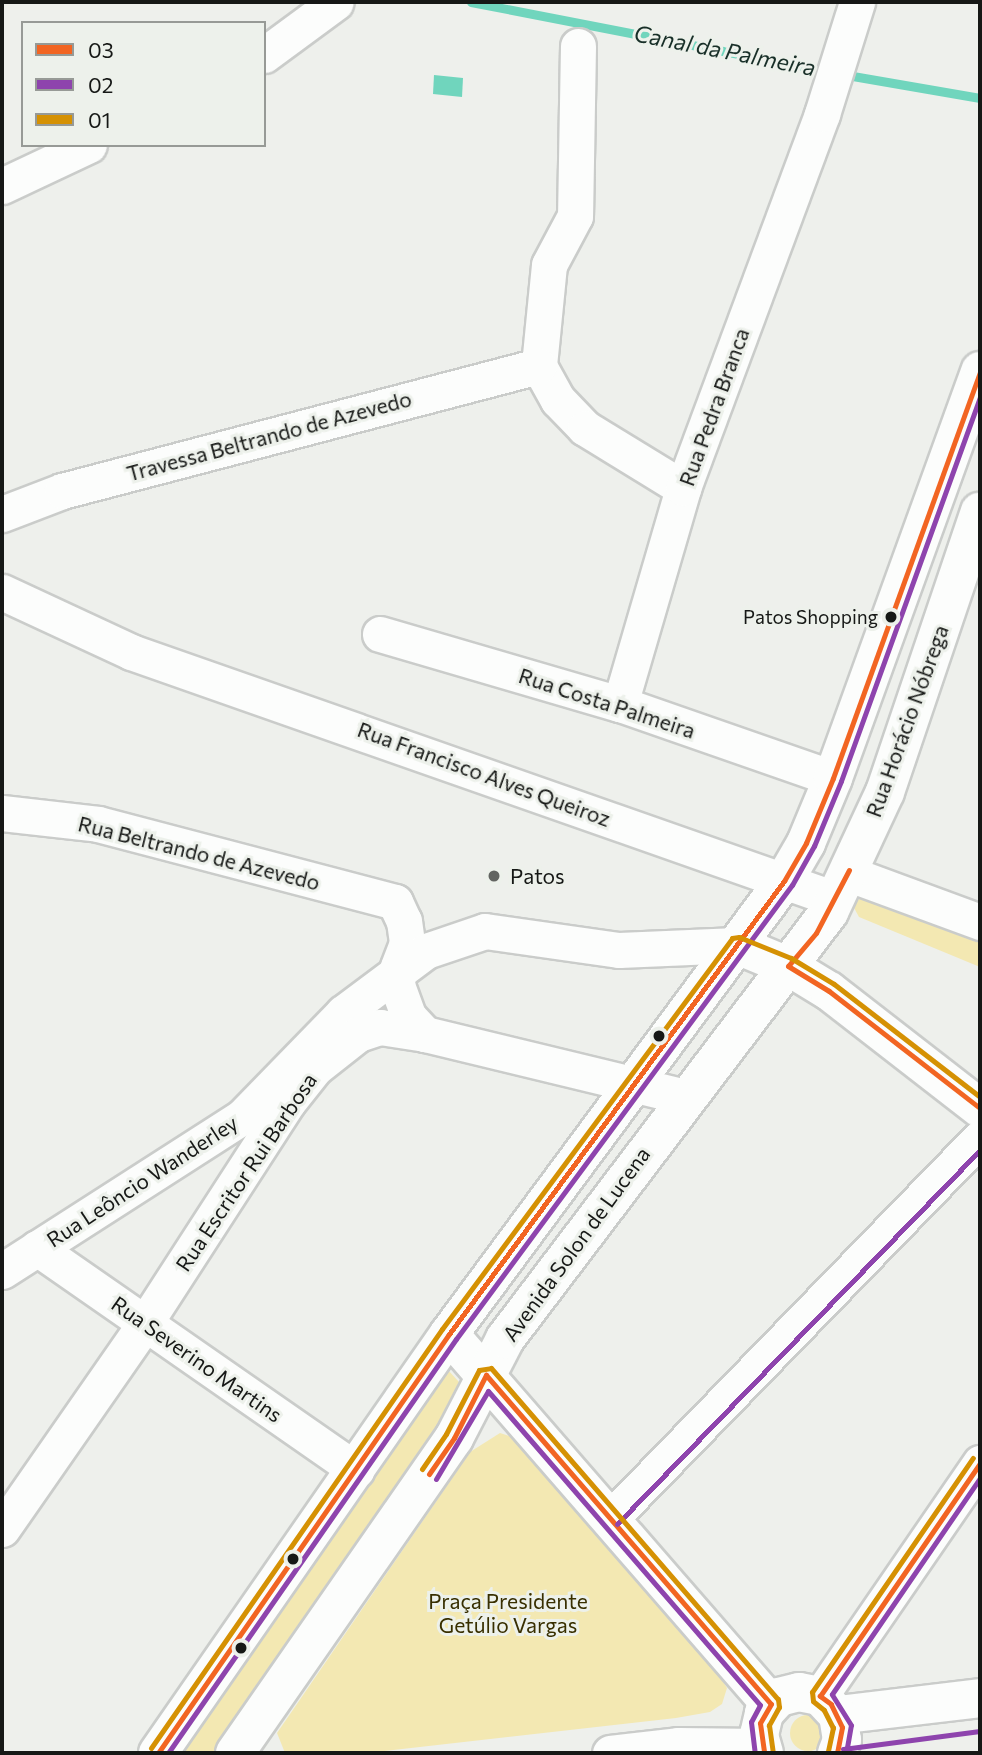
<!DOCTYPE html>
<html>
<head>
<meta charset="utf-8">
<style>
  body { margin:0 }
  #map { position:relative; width:982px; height:1755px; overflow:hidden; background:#eef0ec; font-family:Commissioner,sans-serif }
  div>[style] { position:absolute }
  .green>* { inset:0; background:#f3e8b2 }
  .round { border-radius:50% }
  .water>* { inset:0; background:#70d5bd }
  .stream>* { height:9px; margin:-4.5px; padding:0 4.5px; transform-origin:4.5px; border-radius:4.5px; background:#70d5bd }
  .roads { filter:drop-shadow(2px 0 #caccca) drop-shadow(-2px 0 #caccca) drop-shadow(0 2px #caccca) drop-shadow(0 -2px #caccca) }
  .street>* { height:35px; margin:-17.5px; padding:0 17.5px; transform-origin:17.5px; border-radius:17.5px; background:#fcfdfc }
  .secondary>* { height:38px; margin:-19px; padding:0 19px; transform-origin:19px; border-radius:19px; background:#fcfdfc }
  .primary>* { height:38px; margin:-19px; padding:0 19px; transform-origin:19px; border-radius:19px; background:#fcfdfc }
  .bus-1>* { height:5px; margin:-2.5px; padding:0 2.5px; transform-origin:2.5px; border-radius:2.5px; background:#f26522 }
  .bus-2>* { height:5px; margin:-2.5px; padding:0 2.5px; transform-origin:2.5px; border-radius:2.5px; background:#8e44ad }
  .bus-3>* { height:5px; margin:-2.5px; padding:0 2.5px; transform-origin:2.5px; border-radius:2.5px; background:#d59103 }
  .dots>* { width:19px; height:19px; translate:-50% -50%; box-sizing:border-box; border:4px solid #edf1eb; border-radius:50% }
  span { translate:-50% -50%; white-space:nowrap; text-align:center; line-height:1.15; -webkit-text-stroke:6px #edf1eb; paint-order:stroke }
  .bus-label { font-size:19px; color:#161816 }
  .right { translate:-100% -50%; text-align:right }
  .street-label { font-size:21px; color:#161816 }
  .poi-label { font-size:21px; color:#161816 }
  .left { translate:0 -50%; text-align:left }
  .park-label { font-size:21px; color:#382f00 }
  .water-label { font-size:23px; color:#182f28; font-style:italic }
  .frame { position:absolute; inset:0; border:4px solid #161816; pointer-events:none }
  .legend { position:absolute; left:21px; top:21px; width:245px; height:126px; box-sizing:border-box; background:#edf1eb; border:2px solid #979a96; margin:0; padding:9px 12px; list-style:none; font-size:21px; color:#161816 }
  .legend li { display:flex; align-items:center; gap:14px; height:35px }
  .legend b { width:35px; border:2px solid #979a96 }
</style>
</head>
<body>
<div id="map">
  <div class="green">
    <i style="clip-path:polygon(862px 896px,980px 934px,980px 967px,859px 917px,853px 906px)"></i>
    <i style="clip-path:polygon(448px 1370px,459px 1382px,458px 1399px,221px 1753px,171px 1753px,421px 1393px)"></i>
    <i style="clip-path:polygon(500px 1433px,521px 1440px,716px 1670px,727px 1688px,722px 1704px,710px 1712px,676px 1718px,367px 1753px,285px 1753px,277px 1733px,470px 1452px)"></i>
    <i class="round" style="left:790px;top:1715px;width:36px;height:36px"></i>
  </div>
  <div class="water">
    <i style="clip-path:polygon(434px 75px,463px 78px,462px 97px,433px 94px)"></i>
  </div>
  <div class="stream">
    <i style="left:471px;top:2px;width:363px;rotate:11deg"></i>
    <i style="left:841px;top:74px;width:141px;rotate:9.8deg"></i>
  </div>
  <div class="roads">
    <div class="street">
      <i style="left:578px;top:46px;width:170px;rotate:91deg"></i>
      <i style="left:575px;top:216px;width:55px;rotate:118deg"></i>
      <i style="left:549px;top:265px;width:101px;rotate:95.7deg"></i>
      <i style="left:539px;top:366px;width:39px;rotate:61deg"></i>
      <i style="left:558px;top:400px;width:39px;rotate:46deg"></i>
      <i style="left:585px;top:428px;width:115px;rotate:31.5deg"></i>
      <i style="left:264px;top:55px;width:89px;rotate:-36.4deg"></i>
      <i style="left:2px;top:186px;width:96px;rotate:-25.2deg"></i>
      <i style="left:2px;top:514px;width:64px;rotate:-21deg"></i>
      <i style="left:62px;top:491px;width:493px;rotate:-14.7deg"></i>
      <i style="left:2px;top:592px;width:142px;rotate:24.9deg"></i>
      <i style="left:131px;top:652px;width:746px;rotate:19.33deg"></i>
      <i style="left:380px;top:634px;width:250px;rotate:16.3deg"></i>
      <i style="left:620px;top:704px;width:225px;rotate:19.2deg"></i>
      <i style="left:620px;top:704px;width:225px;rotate:-73.7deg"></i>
      <i style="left:683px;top:488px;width:399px;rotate:-69.6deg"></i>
      <i style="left:822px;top:114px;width:117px;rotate:-72.6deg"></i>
      <i style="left:2px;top:813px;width:97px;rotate:6.5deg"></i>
      <i style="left:98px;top:824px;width:307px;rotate:14.7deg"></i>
      <i style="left:395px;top:902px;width:21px;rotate:65deg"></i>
      <i style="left:404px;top:921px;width:22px;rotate:82deg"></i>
      <i style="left:407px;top:943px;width:26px;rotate:111deg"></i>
      <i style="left:398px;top:967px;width:18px;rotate:93deg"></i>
      <i style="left:397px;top:985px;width:33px;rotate:70deg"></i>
      <i style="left:408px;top:1016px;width:25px;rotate:47deg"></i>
      <i style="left:847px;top:873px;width:142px;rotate:20.2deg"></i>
      <i style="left:37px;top:1248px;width:389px;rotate:34.8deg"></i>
      <i style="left:2px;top:1271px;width:287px;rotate:-32.7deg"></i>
      <i style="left:243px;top:1116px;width:144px;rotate:-45.8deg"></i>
      <i style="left:343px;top:1013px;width:104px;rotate:-36.8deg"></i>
      <i style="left:426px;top:951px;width:62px;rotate:-18.7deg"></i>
      <i style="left:485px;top:931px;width:135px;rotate:8.1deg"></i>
      <i style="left:619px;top:950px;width:118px;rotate:-2.4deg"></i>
      <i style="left:611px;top:1518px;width:530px;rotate:-45.84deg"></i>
      <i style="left:2px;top:1529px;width:251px;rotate:-55.2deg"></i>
      <i style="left:145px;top:1323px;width:263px;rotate:-57.1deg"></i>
      <i style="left:288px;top:1102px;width:43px;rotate:-51.5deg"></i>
      <i style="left:315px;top:1068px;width:55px;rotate:-38.3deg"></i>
      <i style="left:358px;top:1034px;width:23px;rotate:-18deg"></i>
      <i style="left:380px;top:1027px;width:46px;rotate:8.8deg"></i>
      <i style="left:425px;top:1034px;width:268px;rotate:13.6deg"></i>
      <i style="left:820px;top:1696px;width:283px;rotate:-55.5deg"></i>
      <i style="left:610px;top:1753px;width:68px;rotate:-6.7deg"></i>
      <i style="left:678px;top:1745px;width:83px;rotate:0.7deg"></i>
    </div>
    <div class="secondary">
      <i style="left:737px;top:945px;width:55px;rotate:22.4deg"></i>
      <i style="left:788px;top:966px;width:48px;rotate:31.4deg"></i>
      <i style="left:829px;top:991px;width:191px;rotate:37.8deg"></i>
      <i style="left:449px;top:1334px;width:490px;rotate:49deg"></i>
      <i style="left:838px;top:1715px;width:143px;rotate:-6.8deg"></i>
      <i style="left:764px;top:1753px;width:19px;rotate:-106deg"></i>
      <i style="left:759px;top:1735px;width:23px;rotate:-77deg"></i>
      <i style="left:764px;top:1713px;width:22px;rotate:-47deg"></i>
      <i style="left:779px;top:1697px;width:21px;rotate:-14deg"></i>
      <i style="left:799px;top:1692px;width:21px;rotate:11deg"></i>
      <i style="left:820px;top:1696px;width:26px;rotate:47deg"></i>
      <i style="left:838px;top:1715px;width:25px;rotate:81deg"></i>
      <i style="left:842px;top:1740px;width:14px;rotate:111deg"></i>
    </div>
    <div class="primary">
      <i style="left:158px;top:1753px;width:510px;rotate:-55.22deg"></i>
      <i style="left:449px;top:1334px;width:563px;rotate:-53.52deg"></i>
      <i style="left:784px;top:881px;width:44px;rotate:-59.9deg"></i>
      <i style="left:806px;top:843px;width:70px;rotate:-67.4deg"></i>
      <i style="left:833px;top:778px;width:433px;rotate:-70.1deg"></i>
      <i style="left:235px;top:1753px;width:384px;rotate:-55.2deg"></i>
      <i style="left:454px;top:1438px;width:111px;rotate:-62.7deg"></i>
      <i style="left:505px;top:1339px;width:536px;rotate:-52.81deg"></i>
      <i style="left:829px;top:912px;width:132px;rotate:-65deg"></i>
      <i style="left:885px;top:792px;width:296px;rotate:-71.3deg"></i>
    </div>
  </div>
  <div class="bus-1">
    <i style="left:849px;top:870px;width:71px;rotate:117.6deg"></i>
    <i style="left:816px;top:933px;width:43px;rotate:130.3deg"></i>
    <i style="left:788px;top:966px;width:48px;rotate:31.4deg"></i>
    <i style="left:829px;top:991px;width:191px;rotate:37.8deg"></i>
    <i style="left:429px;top:1474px;width:44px;rotate:-55.2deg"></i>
    <i style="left:454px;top:1438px;width:71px;rotate:-63.1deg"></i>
    <i style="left:486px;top:1375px;width:435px;rotate:49.1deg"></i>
    <i style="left:771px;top:1704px;width:22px;rotate:120deg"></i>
    <i style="left:760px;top:1723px;width:30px;rotate:82deg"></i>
    <i style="left:158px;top:1753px;width:510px;rotate:-55.22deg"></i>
    <i style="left:449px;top:1334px;width:563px;rotate:-53.52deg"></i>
    <i style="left:784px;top:881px;width:44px;rotate:-59.9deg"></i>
    <i style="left:806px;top:843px;width:70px;rotate:-67.4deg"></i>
    <i style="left:833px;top:778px;width:433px;rotate:-70.1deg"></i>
    <i style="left:837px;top:1753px;width:26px;rotate:-79deg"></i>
    <i style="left:842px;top:1727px;width:25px;rotate:-116deg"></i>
    <i style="left:831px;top:1704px;width:14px;rotate:-144deg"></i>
    <i style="left:820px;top:1696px;width:283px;rotate:-55.5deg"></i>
  </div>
  <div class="bus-2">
    <i style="left:436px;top:1479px;width:102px;rotate:-59.4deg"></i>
    <i style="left:488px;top:1391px;width:415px;rotate:49.1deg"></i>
    <i style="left:760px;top:1705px;width:19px;rotate:118deg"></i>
    <i style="left:751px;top:1722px;width:31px;rotate:83deg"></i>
    <i style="left:617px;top:1524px;width:521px;rotate:-45.86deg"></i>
    <i style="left:843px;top:1749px;width:138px;rotate:-7.5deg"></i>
    <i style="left:168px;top:1753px;width:504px;rotate:-55.18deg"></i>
    <i style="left:456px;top:1339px;width:565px;rotate:-53.5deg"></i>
    <i style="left:792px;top:885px;width:45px;rotate:-60.6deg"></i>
    <i style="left:814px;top:846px;width:70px;rotate:-67.4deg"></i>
    <i style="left:841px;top:781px;width:409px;rotate:-70.1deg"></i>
    <i style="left:846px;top:1753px;width:28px;rotate:-80deg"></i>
    <i style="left:851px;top:1725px;width:36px;rotate:-122deg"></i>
    <i style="left:832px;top:1694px;width:262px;rotate:-55.6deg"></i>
  </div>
  <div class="bus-3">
    <i style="left:422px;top:1469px;width:42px;rotate:-55.6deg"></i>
    <i style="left:446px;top:1434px;width:72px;rotate:-62.7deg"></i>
    <i style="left:479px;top:1370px;width:12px;rotate:-9deg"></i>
    <i style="left:491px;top:1368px;width:438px;rotate:49.1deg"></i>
    <i style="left:778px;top:1699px;width:8px;rotate:83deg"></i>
    <i style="left:779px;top:1707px;width:21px;rotate:119deg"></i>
    <i style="left:769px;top:1725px;width:27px;rotate:82deg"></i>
    <i style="left:151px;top:1748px;width:510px;rotate:-55.22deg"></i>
    <i style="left:442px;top:1329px;width:487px;rotate:-53.4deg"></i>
    <i style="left:732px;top:938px;width:7px;rotate:-8deg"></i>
    <i style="left:739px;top:937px;width:56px;rotate:22deg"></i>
    <i style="left:791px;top:958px;width:50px;rotate:31.2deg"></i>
    <i style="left:834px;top:984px;width:185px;rotate:37.7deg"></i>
    <i style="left:828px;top:1751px;width:24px;rotate:-78deg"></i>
    <i style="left:833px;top:1728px;width:20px;rotate:-117deg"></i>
    <i style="left:824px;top:1710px;width:14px;rotate:-141deg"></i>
    <i style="left:813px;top:1701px;width:9px;rotate:-96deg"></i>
    <i style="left:812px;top:1692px;width:284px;rotate:-55.5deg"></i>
  </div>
  <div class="dots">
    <i style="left:891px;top:617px;background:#161816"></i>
    <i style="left:494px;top:876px;background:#626461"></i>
    <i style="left:659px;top:1036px;background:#161816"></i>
    <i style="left:293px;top:1559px;background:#161816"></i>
    <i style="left:241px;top:1648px;background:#161816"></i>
  </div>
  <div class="bus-label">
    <span class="right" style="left:878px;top:617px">Patos Shopping</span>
  </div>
  <div class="street-label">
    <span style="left:714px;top:407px;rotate:-70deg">Rua Pedra Branca</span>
    <span style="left:269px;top:436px;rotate:-15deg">Travessa Beltrando de Azevedo</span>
    <span style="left:607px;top:703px;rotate:18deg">Rua Costa Palmeira</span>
    <span style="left:907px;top:721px;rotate:-70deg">Rua Horácio Nóbrega</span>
    <span style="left:484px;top:774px;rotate:20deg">Rua Francisco Alves Queiroz</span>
    <span style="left:199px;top:853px;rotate:14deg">Rua Beltrando de Azevedo</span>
    <span style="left:246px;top:1172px;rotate:-56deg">Rua Escritor Rui Barbosa</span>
    <span style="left:142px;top:1181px;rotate:-33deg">Rua Leôncio Wanderley</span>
    <span style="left:576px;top:1244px;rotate:-54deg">Avenida Solon de Lucena</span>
    <span style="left:197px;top:1359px;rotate:35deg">Rua Severino Martins</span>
  </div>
  <div class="poi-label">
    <span class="left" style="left:510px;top:876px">Patos</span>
  </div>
  <div class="park-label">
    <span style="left:508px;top:1613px">Praça Presidente<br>Getúlio Vargas</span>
  </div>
  <div class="water-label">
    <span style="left:725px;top:50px;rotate:11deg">Canal da Palmeira</span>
  </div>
  <div class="frame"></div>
  <ul class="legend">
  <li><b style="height:9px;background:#f26522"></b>03</li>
  <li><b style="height:9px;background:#8e44ad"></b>02</li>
  <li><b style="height:9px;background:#d59103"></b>01</li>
  </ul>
</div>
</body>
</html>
